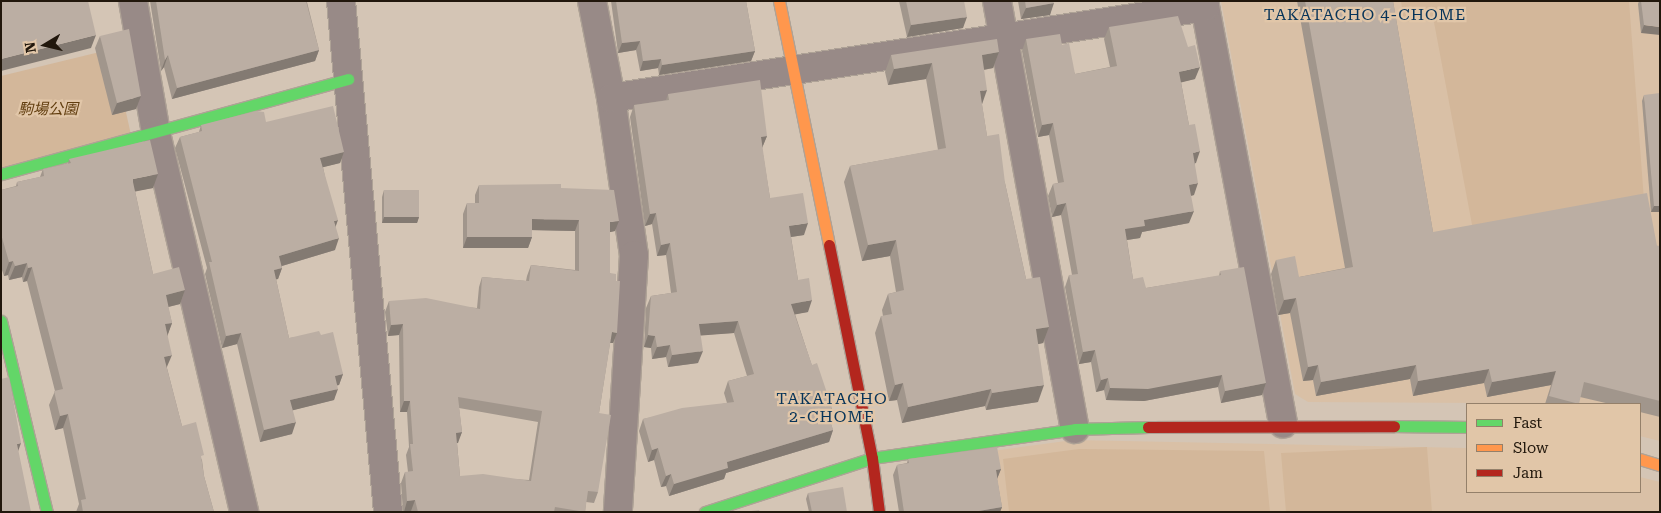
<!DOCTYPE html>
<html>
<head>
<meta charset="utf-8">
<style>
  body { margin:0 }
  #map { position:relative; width:1661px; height:513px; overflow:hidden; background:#d4c5b5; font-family:"Roboto Serif","Noto Sans JP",serif }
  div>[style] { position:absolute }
  .built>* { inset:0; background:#d9c0a6 }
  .green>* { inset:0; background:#d3b79a }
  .roads { filter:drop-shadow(1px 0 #aea296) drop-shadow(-1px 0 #aea296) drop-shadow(0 1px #aea296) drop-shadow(0 -1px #aea296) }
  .street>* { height:28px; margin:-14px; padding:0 14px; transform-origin:14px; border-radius:14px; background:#988a87 }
  .fast>* { height:11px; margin:-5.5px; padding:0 5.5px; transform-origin:5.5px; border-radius:5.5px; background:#63d668 }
  .slow>* { height:11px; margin:-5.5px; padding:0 5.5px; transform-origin:5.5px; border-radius:5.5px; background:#ff974d }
  .jam>* { height:11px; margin:-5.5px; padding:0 5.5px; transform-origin:5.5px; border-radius:5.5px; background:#b3261e }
  .wall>* { inset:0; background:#a1968c }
  .shaded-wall>* { inset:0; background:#837a72 }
  .building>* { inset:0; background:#bbaea3 }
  span { translate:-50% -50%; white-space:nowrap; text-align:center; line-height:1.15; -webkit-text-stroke:4.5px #e1c6a8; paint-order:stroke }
  .park-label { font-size:15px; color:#623e0f; font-style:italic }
  .neighbourhood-label { font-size:16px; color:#073459; letter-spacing:1px }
  .frame { position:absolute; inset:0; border:2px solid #21170c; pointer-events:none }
  .legend { position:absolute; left:1466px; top:403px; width:175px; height:90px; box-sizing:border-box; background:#e1c6a8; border:1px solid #94806a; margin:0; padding:6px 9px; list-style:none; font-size:15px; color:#21170c }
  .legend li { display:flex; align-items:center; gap:10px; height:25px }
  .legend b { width:25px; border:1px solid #94806a }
  .north { position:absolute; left:20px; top:20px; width:50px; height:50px; -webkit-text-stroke:4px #e1c6a8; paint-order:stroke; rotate:261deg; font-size:14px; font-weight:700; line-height:20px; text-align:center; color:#21170c }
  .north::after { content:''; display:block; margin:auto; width:18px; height:22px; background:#21170c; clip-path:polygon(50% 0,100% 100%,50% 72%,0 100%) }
</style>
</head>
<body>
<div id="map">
  <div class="built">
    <i style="clip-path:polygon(1221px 1px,1660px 1px,1660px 441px,1640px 436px,1640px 404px,1308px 402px,1295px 394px)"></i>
    <i style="clip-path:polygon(1073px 440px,1467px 448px,1467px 492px,1640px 492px,1640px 477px,1660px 482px,1660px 512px,998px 512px,993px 451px)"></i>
  </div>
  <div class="green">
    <i style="clip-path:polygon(1401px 1px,1629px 1px,1644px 200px,1473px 230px,1433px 17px,1404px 22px)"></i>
    <i style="clip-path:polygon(112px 49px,131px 135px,1px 168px,1px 76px)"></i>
    <i style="clip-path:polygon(1427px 447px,1432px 512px,1286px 512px,1281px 453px)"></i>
    <i style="clip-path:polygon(1079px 449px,1264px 451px,1270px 512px,1009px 512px,1003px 459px)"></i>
  </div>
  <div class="roads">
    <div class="street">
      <i style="left:133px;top:1px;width:134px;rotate:80.1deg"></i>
      <i style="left:156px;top:133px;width:389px;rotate:76.9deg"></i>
      <i style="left:341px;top:1px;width:513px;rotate:84.74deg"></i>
      <i style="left:592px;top:1px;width:99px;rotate:78.9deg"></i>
      <i style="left:611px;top:98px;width:159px;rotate:81.7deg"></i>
      <i style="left:634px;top:255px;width:257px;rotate:93.6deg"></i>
      <i style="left:997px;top:1px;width:435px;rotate:79.7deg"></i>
      <i style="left:1204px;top:1px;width:430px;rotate:79.4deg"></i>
      <i style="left:611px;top:98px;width:601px;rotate:-8.71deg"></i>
    </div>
    <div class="fast">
      <i style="left:1px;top:174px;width:360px;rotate:-15.3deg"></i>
      <i style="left:1px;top:321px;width:196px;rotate:76.5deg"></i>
      <i style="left:1394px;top:426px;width:73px;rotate:0.8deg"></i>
      <i style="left:705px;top:512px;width:176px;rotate:-17.9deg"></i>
      <i style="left:872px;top:458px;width:205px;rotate:-8.1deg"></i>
      <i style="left:1075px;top:429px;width:73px;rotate:-1.6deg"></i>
    </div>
    <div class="slow">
      <i style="left:779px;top:1px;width:249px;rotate:78.4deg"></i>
      <i style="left:1640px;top:459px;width:21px;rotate:17deg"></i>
    </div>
    <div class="jam">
      <i style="left:829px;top:245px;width:217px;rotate:78.6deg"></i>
      <i style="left:872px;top:458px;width:54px;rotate:82.6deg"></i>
      <i style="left:1148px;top:427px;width:246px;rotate:-0.2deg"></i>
    </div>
  </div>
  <div class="wall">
    <i style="clip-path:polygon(150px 1px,310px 1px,307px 2px,319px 50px,315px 61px,172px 99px,164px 67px,161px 71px)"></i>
    <i style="clip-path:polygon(611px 1px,746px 1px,755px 51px,751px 61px,659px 75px,658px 68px,640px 71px,636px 50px,618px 53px)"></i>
    <i style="clip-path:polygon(899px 1px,964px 1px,963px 28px,907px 37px)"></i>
    <i style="clip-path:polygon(1018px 1px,1053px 1px,1050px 15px,1021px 19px)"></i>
    <i style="clip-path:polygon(1297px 1px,1393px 1px,1433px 232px,1660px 246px,1660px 417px,1640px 412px,1640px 404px,1610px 404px,1580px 397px,1578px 404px,1545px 404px,1551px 385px,1487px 397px,1484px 383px,1413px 396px,1410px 379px,1316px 396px,1313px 380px,1303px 381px,1290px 313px,1278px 315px,1271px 274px,1276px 260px,1299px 277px,1345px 268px)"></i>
    <i style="clip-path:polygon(1639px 1px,1660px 1px,1641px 33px,1638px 4px)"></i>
    <i style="clip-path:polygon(1109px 27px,1195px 79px,1181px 82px,1196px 163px,1195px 163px,1194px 195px,1191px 196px,1189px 223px,1142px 232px,1140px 238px,1127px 240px,1133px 279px,1146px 288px,1219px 276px,1220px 271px,1266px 383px,1262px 395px,1221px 403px,1218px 387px,1144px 401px,1106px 400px,1104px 390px,1096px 392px,1091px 362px,1079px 364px,1065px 287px,1069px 275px,1072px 275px,1061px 215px,1052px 217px,1048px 196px,1053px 184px,1058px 183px,1049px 135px,1038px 137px,1022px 51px,1026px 39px,1062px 45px,1075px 74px,1110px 67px,1104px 39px)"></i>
    <i style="clip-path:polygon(100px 36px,136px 109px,112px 115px,95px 48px)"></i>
    <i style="clip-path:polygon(999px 52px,993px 68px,984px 70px,982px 105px,987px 136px,1005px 183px,1026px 279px,1049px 327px,1043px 343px,1038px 344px,1038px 402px,986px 410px,985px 406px,902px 423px,897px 400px,889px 401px,875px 333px,881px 316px,883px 316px,882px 310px,888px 294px,896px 292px,890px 256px,862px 261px,844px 182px,850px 166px,938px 150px,926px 79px,888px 85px,885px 72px,891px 55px)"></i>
    <i style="clip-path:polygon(668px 94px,767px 136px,762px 148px,770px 198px,804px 235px,791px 237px,798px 280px,808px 312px,795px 314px,833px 430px,829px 442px,726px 473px,724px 479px,669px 496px,666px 486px,661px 487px,654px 460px,648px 462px,639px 431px,643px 419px,727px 403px,724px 393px,728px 381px,747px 376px,734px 333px,700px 335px,698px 363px,668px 367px,666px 357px,652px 359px,651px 348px,644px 347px,646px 308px,651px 296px,671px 293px,666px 255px,657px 256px,652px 224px,645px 226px,630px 117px,634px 105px,666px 100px)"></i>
    <i style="clip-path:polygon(1644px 95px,1660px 212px,1651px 212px,1642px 101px)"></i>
    <i style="clip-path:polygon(266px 122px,344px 152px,340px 163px,323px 167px,335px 226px,335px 250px,282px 266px,282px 268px,278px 279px,276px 279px,289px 338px,321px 335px,343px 374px,339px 385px,337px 385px,334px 400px,293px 410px,292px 434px,260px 442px,237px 344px,222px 348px,205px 274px,207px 268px,175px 148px,180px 137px,199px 132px,201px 125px)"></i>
    <i style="clip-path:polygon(69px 159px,153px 188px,135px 191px,153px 274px,185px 290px,180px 304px,168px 307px,172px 323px,167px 336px,167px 368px,182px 426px,202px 460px,204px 476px,214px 512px,76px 512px,79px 504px,63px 428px,55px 430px,49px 405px,55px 391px,27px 281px,23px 282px,22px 277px,9px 280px,8px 275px,4px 276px,1px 267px,1px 190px,16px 186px,17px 182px,40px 177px,43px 169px,68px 164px)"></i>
    <i style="clip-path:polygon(evenodd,479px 185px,561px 188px,615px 231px,610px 232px,610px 273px,616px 281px,617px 333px,613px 343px,610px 343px,599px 413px,598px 492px,594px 503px,586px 502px,585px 512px,403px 512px,401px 483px,405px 472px,408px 472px,406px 455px,409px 447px,407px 412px,400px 412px,399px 335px,388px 336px,385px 312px,389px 301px,477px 308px,479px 287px,482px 277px,526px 281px,527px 276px,531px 265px,575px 270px,575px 231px,532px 230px,532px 237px,528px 248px,463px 248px,463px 214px,467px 203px,475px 203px,475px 195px,479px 185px,459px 408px,538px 422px,529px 480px,460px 476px,457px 443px,462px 432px,459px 408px)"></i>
    <i style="clip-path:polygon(384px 190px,419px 217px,417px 223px,382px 223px,382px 197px)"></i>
    <i style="clip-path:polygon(908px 459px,1001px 469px,997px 479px,1002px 507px,1000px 512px,899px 512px,893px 475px,897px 465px,907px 463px)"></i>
    <i style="clip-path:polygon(808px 493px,847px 512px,809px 512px,806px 499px)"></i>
  </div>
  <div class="shaded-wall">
    <i style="clip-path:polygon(1054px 3px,1050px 15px,1021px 19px,1026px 8px)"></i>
    <i style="clip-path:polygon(967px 17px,963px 28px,907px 37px,911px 25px)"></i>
    <i style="clip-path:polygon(1644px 25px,1660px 27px,1660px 35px,1641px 33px)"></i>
    <i style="clip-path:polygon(96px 35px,91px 48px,1px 71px,1px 59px)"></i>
    <i style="clip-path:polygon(640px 41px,636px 50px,618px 53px,622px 43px)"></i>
    <i style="clip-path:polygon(319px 50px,315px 61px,172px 99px,177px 88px)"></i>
    <i style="clip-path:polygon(755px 51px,751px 61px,659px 75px,662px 65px)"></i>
    <i style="clip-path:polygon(999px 52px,993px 68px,976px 71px,982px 55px)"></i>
    <i style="clip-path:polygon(168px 55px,164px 67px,161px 71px,165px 60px)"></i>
    <i style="clip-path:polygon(661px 59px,658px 68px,640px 71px,643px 61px)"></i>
    <i style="clip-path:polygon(932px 63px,926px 79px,888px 85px,894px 69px)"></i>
    <i style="clip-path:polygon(1200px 67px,1195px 79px,1175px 84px,1179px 72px)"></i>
    <i style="clip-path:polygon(987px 90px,981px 107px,980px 91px)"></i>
    <i style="clip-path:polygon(141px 96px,136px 109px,112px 115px,117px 103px)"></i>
    <i style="clip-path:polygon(1053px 123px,1049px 135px,1038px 137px,1042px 125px)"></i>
    <i style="clip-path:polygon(767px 136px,762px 148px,761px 137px)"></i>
    <i style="clip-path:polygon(1200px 151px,1196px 163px,1189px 165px,1193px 153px)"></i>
    <i style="clip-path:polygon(344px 152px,340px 163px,316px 169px,320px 158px)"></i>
    <i style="clip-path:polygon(158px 174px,153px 188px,128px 193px,133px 179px)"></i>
    <i style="clip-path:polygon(1198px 183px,1194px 195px,1185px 197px,1189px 185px)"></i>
    <i style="clip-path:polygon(1066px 203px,1061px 215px,1052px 217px,1057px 205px)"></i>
    <i style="clip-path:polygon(1654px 206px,1660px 206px,1660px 212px,1651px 212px)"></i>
    <i style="clip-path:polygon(1194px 211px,1189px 223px,1142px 232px,1140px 238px,1120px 241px,1125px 229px,1144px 220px)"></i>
    <i style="clip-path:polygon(656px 213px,652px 224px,645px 226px,650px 214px)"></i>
    <i style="clip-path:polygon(384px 217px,419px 217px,417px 223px,382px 223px)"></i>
    <i style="clip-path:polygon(532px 219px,579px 220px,575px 231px,528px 230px)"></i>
    <i style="clip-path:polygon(338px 220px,334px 231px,334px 221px)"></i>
    <i style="clip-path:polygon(619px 221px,615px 231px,606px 233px,610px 222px)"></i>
    <i style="clip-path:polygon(808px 223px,804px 235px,784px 238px,789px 226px)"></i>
    <i style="clip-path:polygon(467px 237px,532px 237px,528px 248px,463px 248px)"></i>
    <i style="clip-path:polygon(339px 238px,335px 250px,275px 268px,279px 256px)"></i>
    <i style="clip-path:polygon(896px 240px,890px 256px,862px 261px,868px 245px)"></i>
    <i style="clip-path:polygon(670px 243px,666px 255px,657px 256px,661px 245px)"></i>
    <i style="clip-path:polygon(13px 261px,8px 275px,4px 276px,9px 262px)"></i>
    <i style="clip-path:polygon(27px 263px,22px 277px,9px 280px,15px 266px)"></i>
    <i style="clip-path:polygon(32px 267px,27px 281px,23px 282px,28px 268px)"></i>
    <i style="clip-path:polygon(282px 268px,278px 279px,270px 281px,274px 270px)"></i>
    <i style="clip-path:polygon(185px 290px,180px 304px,160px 309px,166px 295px)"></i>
    <i style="clip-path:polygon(1296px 298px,1290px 313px,1278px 315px,1284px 300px)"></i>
    <i style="clip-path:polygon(812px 300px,808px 312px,787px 316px,791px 304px)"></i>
    <i style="clip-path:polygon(738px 321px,734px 333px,695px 336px,699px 324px)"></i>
    <i style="clip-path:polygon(172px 323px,167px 337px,165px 324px)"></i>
    <i style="clip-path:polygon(403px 324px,399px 335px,388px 336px,391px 325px)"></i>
    <i style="clip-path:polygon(1049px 327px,1043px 343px,1030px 346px,1036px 329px)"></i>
    <i style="clip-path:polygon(612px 332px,617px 333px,613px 343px,608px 343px)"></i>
    <i style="clip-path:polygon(241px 333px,237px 344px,222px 348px,226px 336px)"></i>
    <i style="clip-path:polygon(648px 335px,655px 336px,651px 348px,644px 347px)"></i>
    <i style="clip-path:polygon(670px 345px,666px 357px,652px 359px,657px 347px)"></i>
    <i style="clip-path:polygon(1095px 350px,1091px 362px,1079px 364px,1083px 352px)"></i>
    <i style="clip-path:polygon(703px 351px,698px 363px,668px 367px,672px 355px)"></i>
    <i style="clip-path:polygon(172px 355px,166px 369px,164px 357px)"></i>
    <i style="clip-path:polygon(1318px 365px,1313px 380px,1303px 381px,1308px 367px)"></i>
    <i style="clip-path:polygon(1416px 365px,1410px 379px,1316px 396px,1321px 382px)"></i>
    <i style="clip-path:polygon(1489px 369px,1484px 383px,1413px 396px,1418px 381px)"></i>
    <i style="clip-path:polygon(1556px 371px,1551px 385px,1487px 397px,1492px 382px)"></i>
    <i style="clip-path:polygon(343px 374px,339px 385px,331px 387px,335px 376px)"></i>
    <i style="clip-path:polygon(1222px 375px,1218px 387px,1144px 401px,1106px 400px,1110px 388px)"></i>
    <i style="clip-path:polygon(1108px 378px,1104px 390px,1096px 392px,1101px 380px)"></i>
    <i style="clip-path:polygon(903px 383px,897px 400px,889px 401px,895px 385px)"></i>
    <i style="clip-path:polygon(1266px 383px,1262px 395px,1221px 403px,1225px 391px)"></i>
    <i style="clip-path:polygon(1044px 385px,1038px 402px,986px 410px,992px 393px)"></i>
    <i style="clip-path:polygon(338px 389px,334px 400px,286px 412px,290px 400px)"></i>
    <i style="clip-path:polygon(991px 389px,985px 406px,902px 423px,908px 407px)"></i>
    <i style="clip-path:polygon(404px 401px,410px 401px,407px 412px,400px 412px)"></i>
    <i style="clip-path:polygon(832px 408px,827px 420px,827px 410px)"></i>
    <i style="clip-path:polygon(68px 414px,63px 428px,55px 430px,60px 416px)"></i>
    <i style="clip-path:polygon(296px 422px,292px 434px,260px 442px,264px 430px)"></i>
    <i style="clip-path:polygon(833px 430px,829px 442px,726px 473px,724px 479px,669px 496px,674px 484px,727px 462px)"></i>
    <i style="clip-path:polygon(462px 432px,458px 443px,452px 444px,456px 433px)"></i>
    <i style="clip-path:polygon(21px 443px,15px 460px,17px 444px)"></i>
    <i style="clip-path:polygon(658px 448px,654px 460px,648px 462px,652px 450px)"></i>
    <i style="clip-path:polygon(1001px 469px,997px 479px,996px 470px)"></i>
    <i style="clip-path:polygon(671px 474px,666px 486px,661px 487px,666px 476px)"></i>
    <i style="clip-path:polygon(415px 500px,411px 511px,404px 512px,407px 501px)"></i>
    <i style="clip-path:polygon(1002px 507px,1000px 512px,973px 512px)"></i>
  </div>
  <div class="building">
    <i style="clip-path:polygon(1px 1px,88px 1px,96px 35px,1px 59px)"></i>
    <i style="clip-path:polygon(156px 1px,306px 1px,319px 50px,177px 88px,168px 55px,165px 60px)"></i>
    <i style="clip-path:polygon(616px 1px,746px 1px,755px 51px,662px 65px,661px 59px,643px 61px,640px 41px,622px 43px)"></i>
    <i style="clip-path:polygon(906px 1px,964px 1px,967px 17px,911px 25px)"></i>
    <i style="clip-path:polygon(1025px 1px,1053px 1px,1054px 3px,1026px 8px)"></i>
    <i style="clip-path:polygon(1305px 1px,1393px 1px,1433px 232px,1647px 193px,1657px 246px,1660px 246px,1660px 401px,1584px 382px,1579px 404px,1549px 396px,1556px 371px,1492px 382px,1489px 369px,1418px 381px,1416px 365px,1321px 382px,1318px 365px,1308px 367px,1296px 298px,1284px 300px,1276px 260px,1295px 256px,1299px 277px,1353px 267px)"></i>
    <i style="clip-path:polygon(1641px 1px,1660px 1px,1660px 27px,1644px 25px)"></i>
    <i style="clip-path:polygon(1178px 16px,1188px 47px,1195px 45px,1200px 67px,1179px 72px,1189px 125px,1195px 124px,1200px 151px,1193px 153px,1198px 183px,1189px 185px,1194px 211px,1144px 220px,1145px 226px,1125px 229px,1133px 279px,1143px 277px,1146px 288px,1221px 275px,1220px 271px,1244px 267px,1266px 383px,1225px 391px,1222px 375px,1148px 389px,1110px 388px,1108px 378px,1101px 380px,1095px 350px,1083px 352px,1069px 275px,1078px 274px,1066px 203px,1057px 205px,1053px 184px,1064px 182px,1053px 123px,1042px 125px,1026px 39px,1060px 34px,1062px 45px,1069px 43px,1075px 74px,1117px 66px,1109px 27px)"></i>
    <i style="clip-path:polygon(129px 29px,141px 96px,117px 103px,100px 36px)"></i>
    <i style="clip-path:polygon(997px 39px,999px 52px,982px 55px,987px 90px,980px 91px,987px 136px,999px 134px,1005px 183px,1026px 279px,1040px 277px,1049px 327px,1036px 329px,1044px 385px,992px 393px,991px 389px,908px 407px,903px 383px,895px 385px,881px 316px,892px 314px,888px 294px,904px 290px,896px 240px,868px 245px,850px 166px,946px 148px,932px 63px,894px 69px,891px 55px)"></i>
    <i style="clip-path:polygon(760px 80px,767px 136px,761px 137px,770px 198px,803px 193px,808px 223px,789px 226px,798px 280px,809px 278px,812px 300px,791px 304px,812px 365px,817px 363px,832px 408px,827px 410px,833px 430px,727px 462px,728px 468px,674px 484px,671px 474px,666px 476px,658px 448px,652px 450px,643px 419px,682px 408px,734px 402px,728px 381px,754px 374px,738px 321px,699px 324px,703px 351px,672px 355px,670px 345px,657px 347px,655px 336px,648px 335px,651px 296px,677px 292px,670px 243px,661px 245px,656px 213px,650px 214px,634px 105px,669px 100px,668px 94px)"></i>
    <i style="clip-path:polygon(1660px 93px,1660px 206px,1654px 206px,1644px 95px)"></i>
    <i style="clip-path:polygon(333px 106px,344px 152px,320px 158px,338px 220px,334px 221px,339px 238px,279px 256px,282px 268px,274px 270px,289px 338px,319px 331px,321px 335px,333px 332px,343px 374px,335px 376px,338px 389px,290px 400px,296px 422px,264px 430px,241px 333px,226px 336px,209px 262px,212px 262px,180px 137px,202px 131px,201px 125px,256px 111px,264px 112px,266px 122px)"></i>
    <i style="clip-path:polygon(150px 140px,158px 174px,133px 179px,133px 182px,153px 274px,179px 267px,185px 290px,166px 295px,172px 323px,165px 324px,172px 355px,164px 357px,182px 426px,196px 422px,204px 455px,201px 456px,204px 476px,214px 512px,83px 512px,81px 500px,86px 499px,68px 414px,60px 416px,54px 391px,63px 389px,32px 267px,28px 268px,27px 263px,15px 266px,13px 261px,9px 262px,1px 234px,1px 190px,18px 186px,17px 182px,44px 176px,43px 169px,71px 163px,69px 159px)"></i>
    <i style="clip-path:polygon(evenodd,561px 184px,561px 188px,614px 190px,619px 221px,610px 222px,610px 273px,616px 274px,616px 281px,620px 281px,617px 333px,612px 332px,599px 413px,611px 415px,598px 492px,588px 491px,585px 512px,555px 507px,554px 512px,418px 512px,415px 500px,407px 501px,405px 472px,413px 471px,410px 444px,413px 444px,410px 401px,404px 401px,403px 324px,391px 325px,389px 301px,426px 298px,480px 309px,482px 277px,529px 281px,531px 265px,579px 271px,579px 220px,532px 219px,532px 237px,467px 237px,467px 203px,479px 203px,479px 185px,561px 184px,458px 397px,542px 411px,531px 481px,483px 474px,460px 476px,456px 433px,462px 432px,458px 397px)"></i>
    <i style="clip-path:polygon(384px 190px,419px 190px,419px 217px,384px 217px)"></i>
    <i style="clip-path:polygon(9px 377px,21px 443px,17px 444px,31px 512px,1px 512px,1px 379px)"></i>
    <i style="clip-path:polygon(997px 447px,1001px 469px,996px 470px,1002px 507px,973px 512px,904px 512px,897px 465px,909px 463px,908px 459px)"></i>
    <i style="clip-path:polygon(843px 487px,847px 512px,812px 512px,808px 493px)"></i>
    <i style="clip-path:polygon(759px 510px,760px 512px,744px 512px)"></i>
  </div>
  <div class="park-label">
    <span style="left:48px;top:110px">駒場公園</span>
  </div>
  <div class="neighbourhood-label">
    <span style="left:1365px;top:15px">TAKATACHO 4-CHOME</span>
    <span style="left:832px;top:408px">TAKATACHO<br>2-CHOME</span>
  </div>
  <div class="frame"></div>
  <ul class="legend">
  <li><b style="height:6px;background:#63d668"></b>Fast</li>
  <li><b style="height:6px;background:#ff974d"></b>Slow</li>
  <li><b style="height:6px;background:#b3261e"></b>Jam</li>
  </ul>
  <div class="north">N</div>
</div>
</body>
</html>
